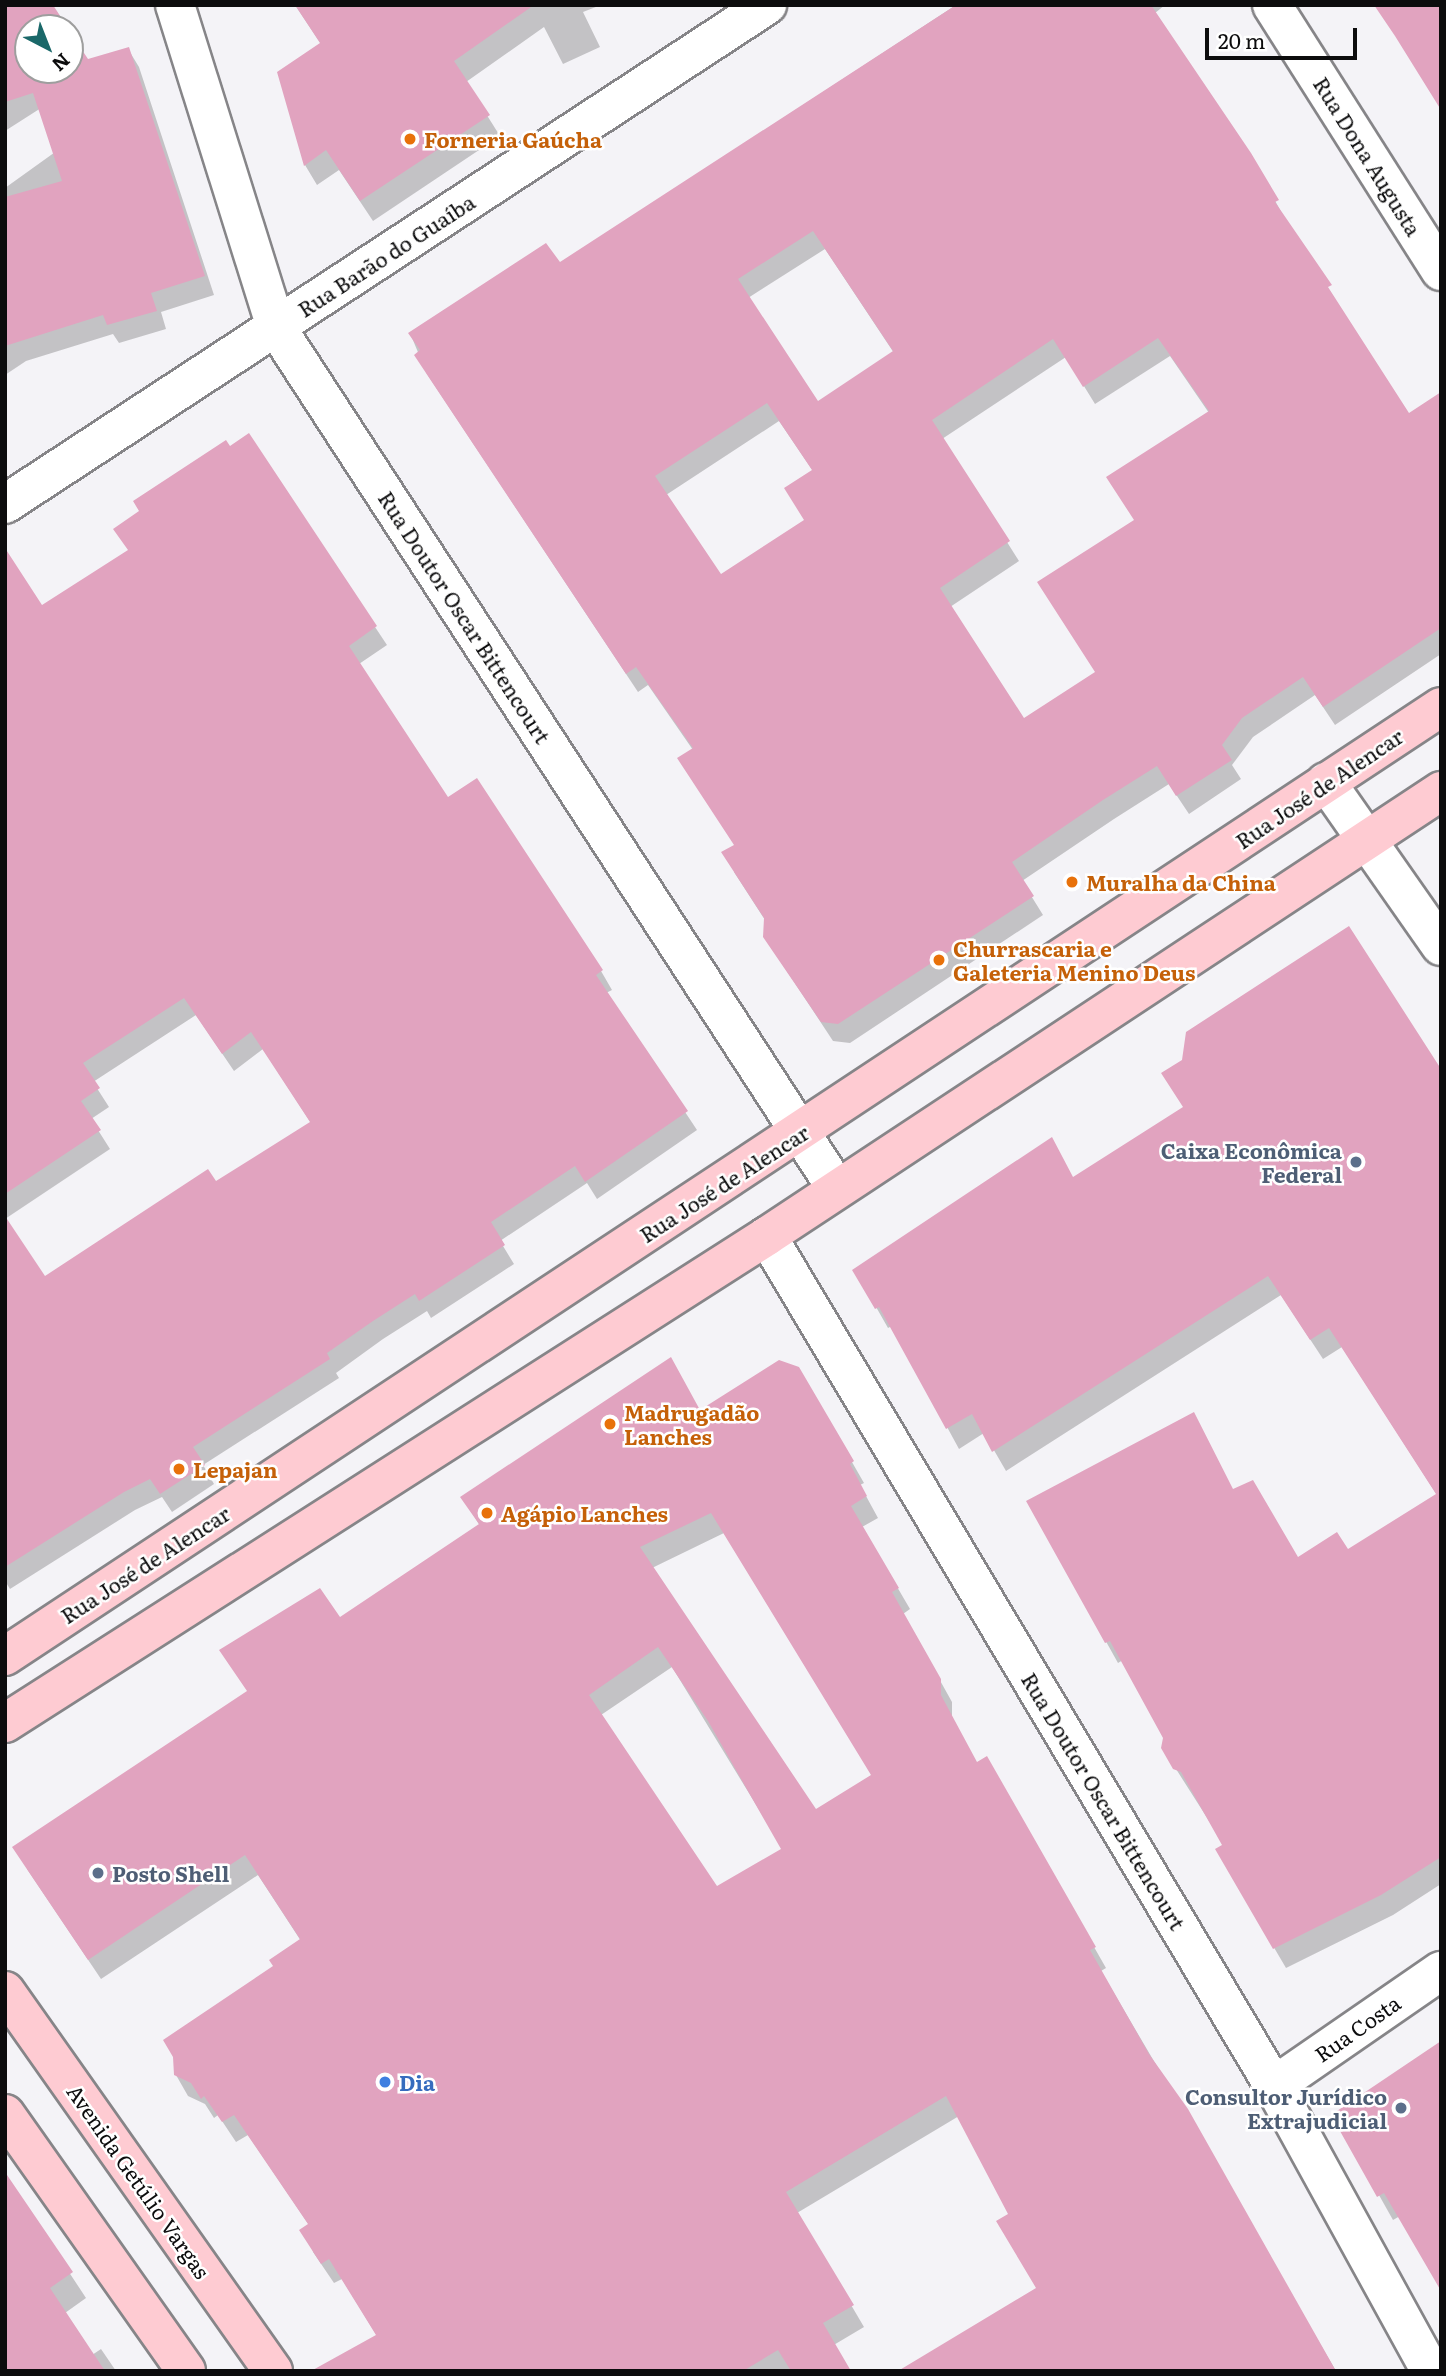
<!DOCTYPE html>
<html>
<head>
<meta charset="utf-8">
<style>
  body { margin:0 }
  #map { position:relative; width:1446px; height:2376px; overflow:hidden; background:#f4f3f7; font-family:Literata,serif }
  div>[style] { position:absolute }
  .shadow>* { inset:0; background:#0003 }
  .building>* { inset:0; background:#e1a3bf }
  .roads { filter:drop-shadow(2px 0 #868588) drop-shadow(-2px 0 #868588) drop-shadow(0 2px #868588) drop-shadow(0 -2px #868588) }
  .minor>* { height:38px; margin:-19px; padding:0 19px; transform-origin:19px; border-radius:19px; background:#fff }
  .major>* { height:38px; margin:-19px; padding:0 19px; transform-origin:19px; border-radius:19px; background:#fecbd2 }
  .dots>* { width:19px; height:19px; translate:-50% -50%; box-sizing:border-box; border:4px solid #fff; border-radius:50% }
  span { translate:-50% -50%; white-space:nowrap; text-align:center; line-height:1.15; -webkit-text-stroke:5px #fff; paint-order:stroke }
  .food-label { font-size:21px; color:#c56008; font-weight:700 }
  .left { translate:0 -50%; text-align:left }
  .street-label { font-size:21px; color:#0c0c0d }
  .service-label { font-size:21px; color:#4e5e75; font-weight:700 }
  .right { translate:-100% -50%; text-align:right }
  .shop-label { font-size:21px; color:#366cbe; font-weight:700 }
  .frame { position:absolute; inset:0; border:7px solid #0c0c0d; pointer-events:none }
  .north { position:absolute; left:14px; top:14px; width:70px; height:70px; box-sizing:border-box; background:#fff; border:2px solid #9e9e9e; border-radius:50%; rotate:138deg; font-size:19px; font-weight:700; line-height:28px; text-align:center; color:#0c0c0d }
  .north::after { content:''; display:block; margin:auto; width:24px; height:32px; background:#1a6869; clip-path:polygon(50% 0,100% 100%,50% 72%,0 100%) }
  .scale { position:absolute; left:1205px; top:28px; width:152px; height:32px; box-sizing:border-box; border:4px solid #0c0c0d; border-top:0; padding-left:9px; font-size:21px; line-height:24px; white-space:nowrap; color:#0c0c0d; -webkit-text-stroke:5px #fff; paint-order:stroke }
</style>
</head>
<body>
<div id="map">
  <div class="shadow">
    <i style="clip-path:polygon(5px 5px,66px 28px,28px 28px,28px 70px,70px 70px,70px 35px,87px 61px,128px 49px,139px 67px,214px 295px,161px 312px,166px 329px,119px 343px,113px 334px,26px 361px,5px 375px,5px 188px,90px 127px,66px 92px,5px 131px)"></i>
    <i style="clip-path:polygon(295px 5px,601px 5px,583px 12px,600px 47px,563px 64px,544px 27px,466px 82px,500px 136px,373px 221px,339px 170px,317px 185px,305px 165px,279px 73px,321px 44px)"></i>
    <i style="clip-path:polygon(evenodd,956px 5px,1165px 5px,1155px 13px,1250px 154px,1286px 221px,1408px 416px,1441px 405px,1441px 654px,1335px 725px,1315px 695px,1253px 737px,1232px 765px,1241px 779px,1189px 814px,1169px 784px,1114px 819px,1022px 881px,1043px 915px,850px 1043px,833px 1041px,777px 956px,765px 920px,734px 872px,735px 846px,693px 750px,648px 685px,638px 692px,427px 374px,410px 333px,559px 265px,956px 5px,825px 249px,894px 353px,817px 404px,748px 298px,825px 249px,956px 5px,1170px 356px,1209px 413px,1135px 521px,1097px 673px,1023px 720px,950px 607px,1019px 561px,942px 439px,1066px 357px,1095px 404px,1170px 356px,956px 5px,779px 421px,813px 471px,806px 521px,720px 576px,666px 495px,779px 421px)"></i>
    <i style="clip-path:polygon(248px 436px,387px 645px,359px 664px,448px 799px,476px 780px,601px 971px,612px 990px,606px 993px,697px 1130px,597px 1199px,587px 1183px,500px 1241px,514px 1264px,431px 1318px,427px 1311px,383px 1339px,336px 1373px,339px 1378px,203px 1465px,214px 1484px,172px 1512px,162px 1497px,135px 1510px,10px 1589px,5px 1581px,5px 1219px,44px 1279px,216px 1183px,311px 1123px,263px 1049px,234px 1071px,196px 1015px,93px 1082px,109px 1107px,91px 1119px,110px 1149px,5px 1219px,5px 587px,42px 608px,129px 551px,229px 448px)"></i>
    <i style="clip-path:polygon(1441px 1072px,1441px 1884px,1393px 1915px,1286px 1968px,1217px 1850px,1225px 1846px,1162px 1747px,1165px 1738px,1123px 1660px,1118px 1663px,1028px 1502px,1234px 1491px,1298px 1560px,1348px 1552px,1437px 1495px,1342px 1347px,1323px 1359px,1281px 1295px,1006px 1471px,984px 1433px,959px 1449px,892px 1326px,888px 1328px,855px 1270px,1073px 1179px)"></i>
    <i style="clip-path:polygon(evenodd,798px 1368px,864px 1483px,860px 1485px,878px 1518px,862px 1527px,910px 1609px,903px 1614px,952px 1702px,952px 1718px,977px 1764px,987px 1759px,1106px 1968px,1101px 1971px,1336px 2371px,901px 2371px,1038px 2288px,1011px 2215px,959px 2116px,797px 2213px,864px 2327px,790px 2371px,386px 2371px,377px 2336px,342px 2279px,334px 2283px,313px 2252px,309px 2225px,248px 2135px,236px 2142px,218px 2115px,214px 2118px,205px 2104px,188px 2096px,176px 2075px,301px 1941px,258px 1875px,101px 1979px,27px 1869px,339px 1619px,480px 1526px,463px 1498px,700px 1412px,798px 1368px,724px 1533px,872px 1775px,816px 1812px,652px 1568px,724px 1533px,798px 1368px,672px 1667px,783px 1849px,717px 1888px,601px 1715px,672px 1667px)"></i>
    <i style="clip-path:polygon(1334px 2115px,1400px 2216px,1393px 2220px)"></i>
    <i style="clip-path:polygon(5px 2175px,86px 2298px,65px 2313px,92px 2355px,101px 2349px,116px 2371px,5px 2371px)"></i>
  </div>
  <div class="building">
    <i style="clip-path:polygon(5px 5px,53px 5px,68px 28px,28px 28px,28px 70px,70px 70px,70px 32px,88px 59px,129px 47px,205px 276px,151px 293px,157px 311px,107px 325px,103px 315px,5px 346px,5px 197px,62px 181px,33px 93px,5px 102px)"></i>
    <i style="clip-path:polygon(295px 5px,534px 5px,454px 61px,490px 115px,360px 201px,326px 150px,304px 166px,277px 72px,320px 43px)"></i>
    <i style="clip-path:polygon(evenodd,956px 5px,1151px 5px,1251px 153px,1279px 200px,1275px 202px,1332px 285px,1328px 287px,1409px 413px,1441px 392px,1441px 628px,1323px 707px,1303px 677px,1242px 718px,1222px 745px,1232px 760px,1176px 796px,1157px 766px,1103px 800px,1012px 862px,1034px 896px,838px 1024px,821px 1022px,763px 937px,764px 918px,721px 852px,734px 845px,677px 758px,693px 748px,636px 667px,626px 674px,414px 355px,420px 350px,408px 333px,546px 243px,560px 262px,956px 5px,813px 231px,893px 351px,818px 401px,738px 279px,813px 231px,956px 5px,1158px 338px,1209px 411px,1106px 477px,1134px 520px,1037px 582px,1095px 672px,1024px 718px,940px 588px,1010px 541px,932px 420px,1053px 339px,1083px 387px,1158px 338px,956px 5px,767px 403px,812px 470px,784px 488px,804px 520px,721px 574px,655px 476px,767px 403px)"></i>
    <i style="clip-path:polygon(1374px 5px,1441px 5px,1441px 110px,1395px 36px)"></i>
    <i style="clip-path:polygon(249px 433px,377px 626px,349px 646px,448px 797px,477px 778px,603px 970px,596px 975px,688px 1111px,585px 1182px,575px 1166px,491px 1222px,505px 1245px,419px 1301px,415px 1294px,373px 1321px,327px 1353px,330px 1359px,193px 1447px,205px 1465px,160px 1494px,150px 1479px,124px 1492px,5px 1567px,5px 1216px,45px 1276px,208px 1169px,216px 1181px,310px 1122px,251px 1032px,222px 1054px,184px 998px,83px 1063px,100px 1088px,81px 1101px,101px 1130px,5px 1194px,5px 548px,42px 605px,128px 550px,113px 529px,139px 511px,133px 501px,226px 440px,230px 446px)"></i>
    <i style="clip-path:polygon(1349px 926px,1441px 1069px,1441px 1857px,1381px 1895px,1273px 1949px,1215px 1849px,1222px 1845px,1181px 1772px,1173px 1769px,1161px 1748px,1163px 1738px,1110px 1641px,1105px 1643px,1026px 1501px,1194px 1412px,1233px 1489px,1253px 1480px,1298px 1557px,1337px 1532px,1348px 1549px,1436px 1494px,1329px 1328px,1310px 1340px,1268px 1276px,992px 1452px,972px 1414px,946px 1429px,879px 1307px,875px 1309px,852px 1270px,1052px 1137px,1073px 1177px,1183px 1107px,1161px 1073px,1182px 1060px,1186px 1032px)"></i>
    <i style="clip-path:polygon(evenodd,671px 1357px,700px 1410px,779px 1360px,799px 1367px,854px 1461px,850px 1464px,867px 1496px,851px 1506px,899px 1588px,892px 1592px,941px 1679px,941px 1695px,977px 1762px,987px 1756px,1096px 1947px,1090px 1950px,1149px 2054px,1188px 2109px,1336px 2371px,898px 2371px,1036px 2288px,996px 2221px,1008px 2214px,946px 2096px,786px 2192px,854px 2305px,823px 2323px,851px 2371px,791px 2371px,778px 2350px,743px 2371px,311px 2371px,376px 2335px,329px 2259px,321px 2264px,299px 2230px,308px 2224px,234px 2115px,222px 2122px,204px 2096px,201px 2099px,191px 2083px,174px 2075px,173px 2057px,163px 2040px,273px 1966px,269px 1960px,300px 1939px,245px 1855px,88px 1960px,12px 1847px,247px 1691px,219px 1650px,320px 1588px,340px 1617px,479px 1524px,460px 1497px,671px 1357px,711px 1513px,871px 1775px,816px 1809px,640px 1547px,711px 1513px,671px 1357px,658px 1647px,708px 1721px,781px 1849px,717px 1886px,589px 1695px,658px 1647px)"></i>
    <i style="clip-path:polygon(1441px 2041px,1441px 2291px,1384px 2193px,1377px 2197px,1331px 2115px)"></i>
    <i style="clip-path:polygon(5px 2172px,73px 2272px,50px 2288px,105px 2371px,5px 2371px)"></i>
  </div>
  <div class="roads">
    <div class="minor">
      <i style="left:175px;top:5px;width:337px;rotate:72.6deg"></i>
      <i style="left:276px;top:327px;width:1028px;rotate:56.94deg"></i>
      <i style="left:1272px;top:5px;width:315px;rotate:57.6deg"></i>
      <i style="left:5px;top:504px;width:911px;rotate:-33.22deg"></i>
      <i style="left:1326px;top:782px;width:200px;rotate:55deg"></i>
      <i style="left:767px;top:1236px;width:990px;rotate:59.19deg"></i>
      <i style="left:1274px;top:2086px;width:325px;rotate:61.2deg"></i>
      <i style="left:1274px;top:2086px;width:203px;rotate:-34.6deg"></i>
    </div>
    <div class="major">
      <i style="left:5px;top:1656px;width:1721px;rotate:-33.46deg"></i>
      <i style="left:5px;top:1723px;width:904px;rotate:-32.58deg"></i>
      <i style="left:767px;top:1236px;width:808px;rotate:-33.43deg"></i>
      <i style="left:5px;top:1991px;width:465px;rotate:54.8deg"></i>
      <i style="left:5px;top:2114px;width:314px;rotate:54.8deg"></i>
    </div>
  </div>
  <div class="dots">
    <i style="left:410px;top:139px;background:#e8710a"></i>
    <i style="left:1072px;top:882px;background:#e8710a"></i>
    <i style="left:939px;top:960px;background:#e8710a"></i>
    <i style="left:1356px;top:1162px;background:#5c6f8a"></i>
    <i style="left:610px;top:1424px;background:#e8710a"></i>
    <i style="left:179px;top:1469px;background:#e8710a"></i>
    <i style="left:487px;top:1513px;background:#e8710a"></i>
    <i style="left:98px;top:1873px;background:#5c6f8a"></i>
    <i style="left:385px;top:2082px;background:#3f7fe0"></i>
    <i style="left:1401px;top:2108px;background:#5c6f8a"></i>
  </div>
  <div class="food-label">
    <span class="left" style="left:424px;top:139px">Forneria Gaúcha</span>
    <span class="left" style="left:1086px;top:882px">Muralha da China</span>
    <span class="left" style="left:953px;top:960px">Churrascaria e<br>Galeteria Menino Deus</span>
    <span class="left" style="left:624px;top:1424px">Madrugadão<br>Lanches</span>
    <span class="left" style="left:193px;top:1469px">Lepajan</span>
    <span class="left" style="left:501px;top:1513px">Agápio Lanches</span>
  </div>
  <div class="street-label">
    <span style="left:1368px;top:156px;rotate:58deg">Rua Dona Augusta</span>
    <span style="left:386px;top:255px;rotate:-33deg">Rua Barão do Guaíba</span>
    <span style="left:465px;top:617px;rotate:57deg">Rua Doutor Oscar Bittencourt</span>
    <span style="left:1319px;top:788px;rotate:-34deg">Rua José de Alencar</span>
    <span style="left:724px;top:1183px;rotate:-33deg">Rua José de Alencar</span>
    <span style="left:145px;top:1564px;rotate:-33deg">Rua José de Alencar</span>
    <span style="left:1104px;top:1801px;rotate:59deg">Rua Doutor Oscar Bittencourt</span>
    <span style="left:1357px;top:2028px;rotate:-35deg">Rua Costa</span>
    <span style="left:139px;top:2181px;rotate:55deg">Avenida Getúlio Vargas</span>
  </div>
  <div class="service-label">
    <span class="right" style="left:1342px;top:1162px">Caixa Econômica<br>Federal</span>
    <span class="left" style="left:112px;top:1873px">Posto Shell</span>
    <span class="right" style="left:1387px;top:2108px">Consultor Jurídico<br>Extrajudicial</span>
  </div>
  <div class="shop-label">
    <span class="left" style="left:399px;top:2082px">Dia</span>
  </div>
  <div class="frame"></div>
  <div class="north">N</div>
  <div class="scale">20 m</div>
</div>
</body>
</html>
